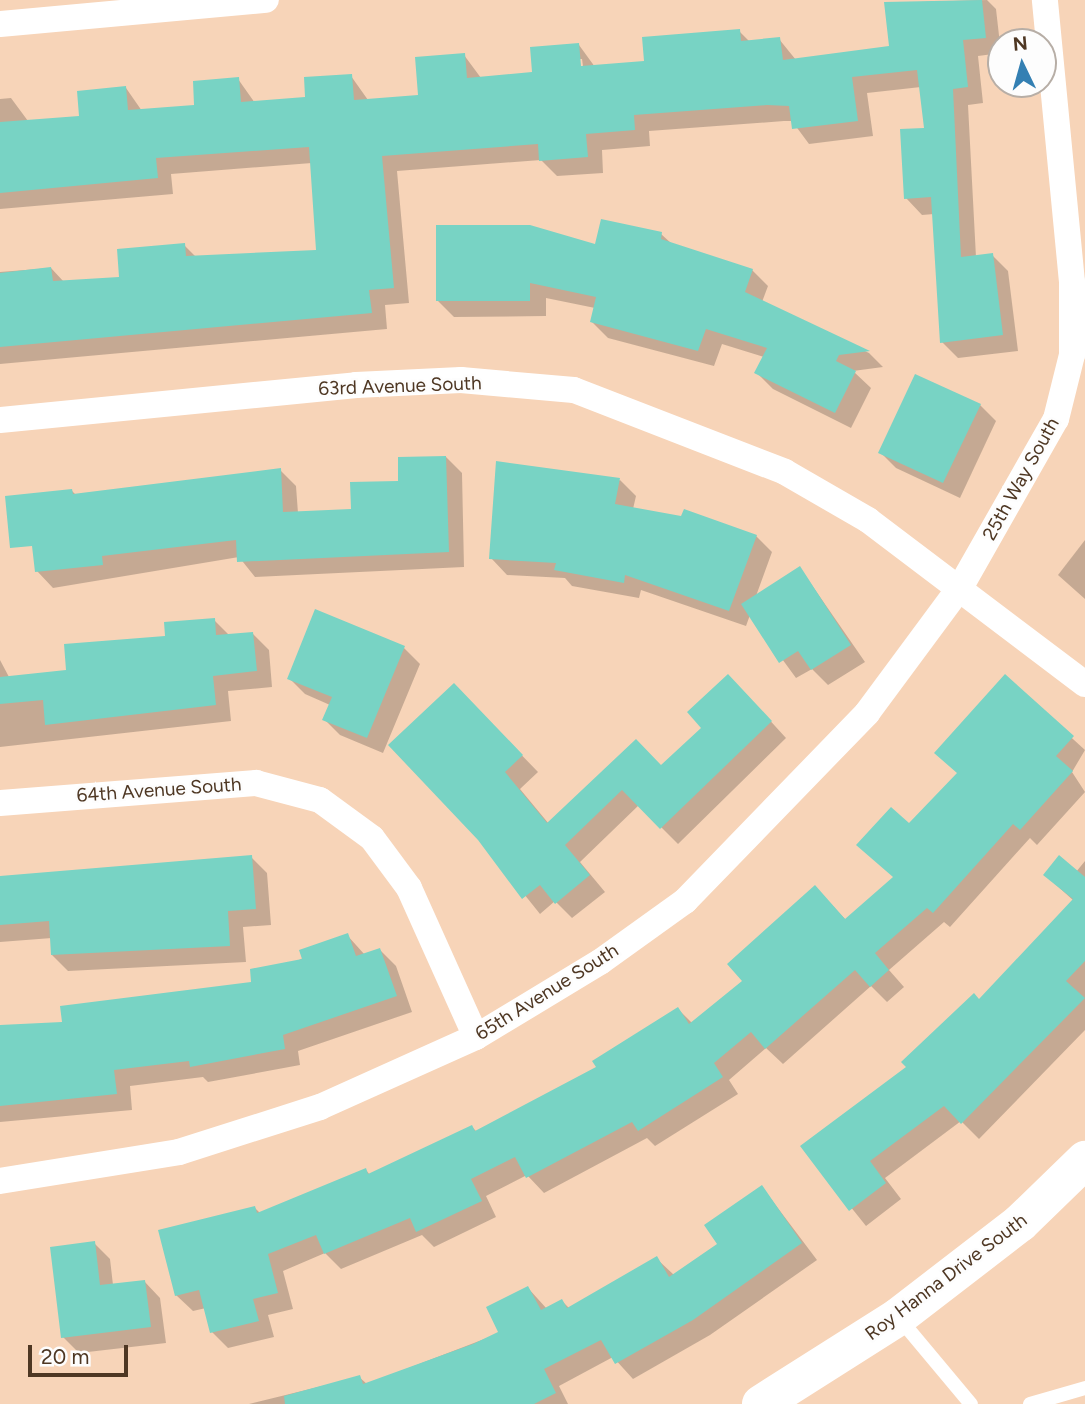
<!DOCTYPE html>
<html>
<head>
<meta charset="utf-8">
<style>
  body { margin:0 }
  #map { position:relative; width:1085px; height:1404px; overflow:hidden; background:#f7d4b8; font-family:Figtree,sans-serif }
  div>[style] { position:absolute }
  .shadow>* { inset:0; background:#0003 }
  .building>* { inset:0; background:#78d3c4 }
  .lane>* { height:14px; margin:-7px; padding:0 7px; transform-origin:7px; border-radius:7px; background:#fff }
  .street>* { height:26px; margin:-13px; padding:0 13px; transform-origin:13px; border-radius:13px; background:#fff }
  .secondary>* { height:38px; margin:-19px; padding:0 19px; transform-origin:19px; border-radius:19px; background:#fff }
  span { translate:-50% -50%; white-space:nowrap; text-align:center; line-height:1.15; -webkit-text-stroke:5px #fdfdfd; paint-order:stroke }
  .street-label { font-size:19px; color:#4e3723 }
  .north { position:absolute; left:987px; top:28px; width:70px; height:70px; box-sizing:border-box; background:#fdfdfd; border:2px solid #b7aea6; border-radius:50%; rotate:355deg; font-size:19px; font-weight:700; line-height:28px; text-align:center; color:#4e3723 }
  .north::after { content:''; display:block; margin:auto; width:24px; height:32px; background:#3480b3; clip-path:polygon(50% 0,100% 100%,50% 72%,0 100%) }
  .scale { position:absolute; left:28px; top:1345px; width:100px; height:32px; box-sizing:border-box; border:4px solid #4e3723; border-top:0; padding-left:9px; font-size:21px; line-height:24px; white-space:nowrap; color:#4e3723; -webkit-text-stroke:5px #fdfdfd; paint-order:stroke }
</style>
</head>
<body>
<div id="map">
  <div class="shadow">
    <i style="clip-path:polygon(evenodd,987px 0,996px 9px,1001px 53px,978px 56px,983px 103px,968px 105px,976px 257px,992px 255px,1008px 271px,1018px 351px,958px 358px,942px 342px,934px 214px,922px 215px,906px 198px,926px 130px,921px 87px,867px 93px,873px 136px,809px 144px,792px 121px,784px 121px,649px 131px,650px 146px,602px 150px,603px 173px,557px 176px,541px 160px,397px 171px,409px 303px,385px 305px,387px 329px,0 364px,0 272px,51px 268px,64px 282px,121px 278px,184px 245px,197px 258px,318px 252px,312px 163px,171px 174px,173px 194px,0 209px,0 99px,11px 98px,28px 121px,81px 117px,126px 88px,142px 111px,196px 107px,238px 79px,255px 103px,307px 98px,351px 76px,368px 100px,420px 96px,464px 55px,481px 78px,534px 73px,579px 45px,595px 67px,645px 63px,739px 31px,750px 42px,779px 39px,796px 60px,891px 48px,886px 3px,987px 0,579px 59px,582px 59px,584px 74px,580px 75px,579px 59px)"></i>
    <i style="clip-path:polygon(661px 234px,672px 244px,752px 270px,768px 286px,762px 302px,869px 353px,883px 367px,853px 371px,871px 388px,851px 428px,773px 389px,757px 373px,764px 357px,722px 344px,714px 366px,608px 338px,592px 322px,595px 308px,546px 298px,546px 316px,454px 317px,438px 301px,596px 246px)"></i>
    <i style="clip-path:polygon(980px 405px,996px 421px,960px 498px,896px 468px,880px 452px)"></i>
    <i style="clip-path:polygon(446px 457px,462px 473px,464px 567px,255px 577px,239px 557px,53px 588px,37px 571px,72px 491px,76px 495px,280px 470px,296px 486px,298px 513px,352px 510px)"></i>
    <i style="clip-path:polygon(620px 480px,636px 496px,633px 509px,756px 536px,772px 552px,756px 596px,800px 568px,865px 662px,828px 685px,812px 669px,796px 678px,750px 615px,746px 626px,641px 590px,639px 598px,572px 586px,565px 578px,507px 575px,491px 558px)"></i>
    <i style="clip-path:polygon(1085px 540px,1085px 599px,1058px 575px)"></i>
    <i style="clip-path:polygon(214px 620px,230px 636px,253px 634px,269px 650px,272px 687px,228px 691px,231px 721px,0 747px,0 660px,9px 677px,67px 672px)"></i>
    <i style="clip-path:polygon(404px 648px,420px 664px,383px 753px,340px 735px,324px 719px,330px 705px,305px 694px,289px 678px)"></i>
    <i style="clip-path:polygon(1005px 677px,1085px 750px,1072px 772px,1085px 792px,1037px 845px,1030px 838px,950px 927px,944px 922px,889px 970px,904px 987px,887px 1002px,871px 986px,783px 1064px,766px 1048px,729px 1080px,738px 1094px,655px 1146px,647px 1138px,544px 1193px,527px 1175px,486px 1196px,496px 1217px,434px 1247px,422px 1235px,341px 1269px,325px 1253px,283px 1271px,293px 1309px,268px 1315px,274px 1337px,228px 1348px,212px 1332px,206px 1308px,193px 1311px,176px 1295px,255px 1208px,261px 1214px,366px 1170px,370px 1175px,472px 1127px,477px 1132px,599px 1067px,678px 1009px,693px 1024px,744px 981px,815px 887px,846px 920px,895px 878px,910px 826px,958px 774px)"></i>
    <i style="clip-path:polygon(454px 685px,538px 772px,520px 789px,549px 824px,661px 767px,744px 692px,786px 738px,678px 844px,639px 805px,580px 862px,605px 892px,572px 918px,555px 901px,540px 914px,480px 839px)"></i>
    <i style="clip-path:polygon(251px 857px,267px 873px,271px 925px,243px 927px,246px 962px,68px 971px,52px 955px,52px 938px,0 942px,0 878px)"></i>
    <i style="clip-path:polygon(1085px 861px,1085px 1030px,979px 1139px,961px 1121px,885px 1178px,901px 1199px,866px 1226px,802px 1146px,908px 1067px,979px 1001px,1074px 901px,1045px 875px,1076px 872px)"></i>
    <i style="clip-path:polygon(347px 935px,365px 955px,380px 950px,396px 966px,412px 1012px,298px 1051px,300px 1065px,208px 1082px,203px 1077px,130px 1086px,132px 1110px,0 1122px,0 1027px,64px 1024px,253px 984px)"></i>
    <i style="clip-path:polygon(762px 1187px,817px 1260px,710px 1335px,633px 1379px,613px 1357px,559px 1386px,568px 1404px,249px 1404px,359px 1377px,367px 1384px,500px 1333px,528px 1288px,547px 1309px,562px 1301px,569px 1308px,657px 1259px,674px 1275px,719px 1244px)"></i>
    <i style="clip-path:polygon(94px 1243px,110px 1259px,113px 1285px,144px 1281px,160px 1298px,166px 1343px,79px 1353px,63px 1337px)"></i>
  </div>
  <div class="building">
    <i style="clip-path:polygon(982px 0,986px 38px,963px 40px,968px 87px,953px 89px,961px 257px,993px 253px,1003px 335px,940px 343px,931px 197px,904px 199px,900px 129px,924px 128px,917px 70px,852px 77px,858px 121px,792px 129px,789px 106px,767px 105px,634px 115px,635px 130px,586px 134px,588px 157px,539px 161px,538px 144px,382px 156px,394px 288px,369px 290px,372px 313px,0 347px,0 273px,51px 267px,53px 281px,119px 277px,117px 249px,185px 243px,186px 256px,316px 250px,309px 147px,156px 158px,158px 178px,0 193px,0 122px,79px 116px,77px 91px,126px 86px,128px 110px,194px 105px,193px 81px,239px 77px,241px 102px,305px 97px,304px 77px,352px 74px,354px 100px,418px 95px,415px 57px,465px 53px,467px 78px,532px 72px,530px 47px,579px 43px,581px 66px,644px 61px,642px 37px,740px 29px,741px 41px,780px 37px,783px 60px,889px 46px,884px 2px)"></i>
    <i style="clip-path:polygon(601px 219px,662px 232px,661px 239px,753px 269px,745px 292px,870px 351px,839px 355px,836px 361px,856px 371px,835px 413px,754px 373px,767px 348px,706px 329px,698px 351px,590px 322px,596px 297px,530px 283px,530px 301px,436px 301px,436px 225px,530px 225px,595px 244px)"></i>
    <i style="clip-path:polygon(915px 374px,981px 404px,943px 483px,878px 453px)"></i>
    <i style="clip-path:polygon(446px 456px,449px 552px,237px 562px,236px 540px,102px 556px,103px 565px,35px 572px,32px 546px,10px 548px,5px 496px,72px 489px,73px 494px,281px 468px,283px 512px,351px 509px,350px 482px,398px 481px,398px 457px)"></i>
    <i style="clip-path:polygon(496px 461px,620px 478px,615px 504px,681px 516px,684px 509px,757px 535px,729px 611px,625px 575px,624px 583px,554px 570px,556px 563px,489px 559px)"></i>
    <i style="clip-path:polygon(800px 566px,851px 645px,811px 670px,798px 651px,779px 663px,741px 604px)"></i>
    <i style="clip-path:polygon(315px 609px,405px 646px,367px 738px,322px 720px,332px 697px,287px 679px)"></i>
    <i style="clip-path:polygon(215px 618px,216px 635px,253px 632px,257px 671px,213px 676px,216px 705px,45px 725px,43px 700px,0 704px,0 677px,66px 670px,64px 644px,165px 636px,164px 622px)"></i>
    <i style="clip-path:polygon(728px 674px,772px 721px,660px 829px,622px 790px,565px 845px,590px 875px,555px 904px,540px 885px,522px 899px,478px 840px,388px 745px,454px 683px,523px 755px,505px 772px,547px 823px,636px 739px,661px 765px,701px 728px,687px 712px)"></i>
    <i style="clip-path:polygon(1005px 674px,1074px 736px,1056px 756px,1073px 771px,1020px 830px,1013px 824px,933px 913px,927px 908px,875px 953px,889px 970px,870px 987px,855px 970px,765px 1049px,751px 1032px,714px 1063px,723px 1077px,638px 1131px,632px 1122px,526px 1178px,515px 1157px,471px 1179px,482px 1201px,416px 1232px,410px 1218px,324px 1254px,316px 1235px,268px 1254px,278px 1293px,253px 1299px,259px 1321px,210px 1333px,199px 1290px,175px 1296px,158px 1230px,255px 1206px,257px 1213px,366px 1168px,368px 1174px,472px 1125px,475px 1131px,596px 1067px,592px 1061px,678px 1007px,689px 1024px,742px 981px,727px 964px,815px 885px,845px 919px,893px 877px,856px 845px,891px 807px,909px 823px,957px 773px,934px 753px)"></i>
    <i style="clip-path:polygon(252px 855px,256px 909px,228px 911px,230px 946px,51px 955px,49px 921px,0 925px,0 876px)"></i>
    <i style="clip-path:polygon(1059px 855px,1085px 877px,1085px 961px,1066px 981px,1085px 998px,961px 1124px,944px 1106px,870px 1161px,886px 1183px,849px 1211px,800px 1146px,906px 1067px,901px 1062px,974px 993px,979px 999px,1073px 899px,1043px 875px)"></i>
    <i style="clip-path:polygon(348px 933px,356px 956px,380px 948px,397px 996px,283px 1035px,285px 1049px,190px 1067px,189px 1061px,114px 1070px,117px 1094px,0 1106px,0 1025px,62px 1022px,60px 1006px,251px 982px,250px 969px,302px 959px,299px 950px)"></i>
    <i style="clip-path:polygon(762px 1185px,802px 1243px,693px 1320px,615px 1364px,601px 1340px,544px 1369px,556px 1393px,534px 1404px,285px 1404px,284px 1396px,360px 1375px,363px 1384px,473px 1344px,498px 1332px,486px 1307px,528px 1286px,541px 1310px,562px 1299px,567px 1308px,657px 1256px,669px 1277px,717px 1244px,704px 1225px)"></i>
    <i style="clip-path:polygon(95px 1241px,100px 1285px,145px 1280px,151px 1327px,61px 1338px,50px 1247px)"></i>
  </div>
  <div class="lane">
    <i style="left:899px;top:1318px;width:112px;rotate:50.1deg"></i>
    <i style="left:1030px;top:1404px;width:57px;rotate:-16.2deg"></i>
  </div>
  <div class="street">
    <i style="left:0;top:24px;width:267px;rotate:-5.2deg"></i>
    <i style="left:0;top:420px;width:358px;rotate:-5.6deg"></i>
    <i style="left:356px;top:385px;width:105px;rotate:-2.7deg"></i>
    <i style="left:461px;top:380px;width:113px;rotate:5.1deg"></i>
    <i style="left:574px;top:390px;width:226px;rotate:21.2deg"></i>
    <i style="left:785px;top:472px;width:96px;rotate:30deg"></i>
    <i style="left:868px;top:520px;width:272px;rotate:37.1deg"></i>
    <i style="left:0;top:803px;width:257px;rotate:-4.5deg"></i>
    <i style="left:256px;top:783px;width:66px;rotate:14.9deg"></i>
    <i style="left:320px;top:800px;width:64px;rotate:36.2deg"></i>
    <i style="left:372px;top:838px;width:62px;rotate:53.5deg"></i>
    <i style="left:409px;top:888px;width:163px;rotate:65.8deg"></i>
    <i style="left:0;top:1181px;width:181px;rotate:-9.2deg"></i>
    <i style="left:179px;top:1152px;width:148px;rotate:-17.7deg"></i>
    <i style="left:320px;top:1107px;width:171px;rotate:-24.2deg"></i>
    <i style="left:476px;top:1037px;width:145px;rotate:-31.2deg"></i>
    <i style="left:600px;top:962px;width:105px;rotate:-35.7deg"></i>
    <i style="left:685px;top:901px;width:262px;rotate:-45.9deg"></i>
    <i style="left:867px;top:713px;width:158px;rotate:-53.5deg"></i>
    <i style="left:961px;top:586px;width:192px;rotate:-60.4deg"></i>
    <i style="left:1056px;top:419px;width:66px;rotate:-76deg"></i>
    <i style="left:1072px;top:355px;width:73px;rotate:-90deg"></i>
    <i style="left:1072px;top:282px;width:283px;rotate:-95.5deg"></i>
  </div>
  <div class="secondary">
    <i style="left:761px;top:1404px;width:162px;rotate:-32.4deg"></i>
    <i style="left:898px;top:1317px;width:154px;rotate:-37.6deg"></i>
    <i style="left:1020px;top:1223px;width:91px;rotate:-44.1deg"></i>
  </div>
  <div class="street-label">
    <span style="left:400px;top:386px;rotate:-2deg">63rd Avenue South</span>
    <span style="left:1021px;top:479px;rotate:-61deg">25th Way South</span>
    <span style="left:159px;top:790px;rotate:-4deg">64th Avenue South</span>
    <span style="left:547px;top:992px;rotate:-32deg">65th Avenue South</span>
    <span style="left:946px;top:1277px;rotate:-37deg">Roy Hanna Drive South</span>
  </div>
  <div class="north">N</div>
  <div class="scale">20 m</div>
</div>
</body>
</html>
